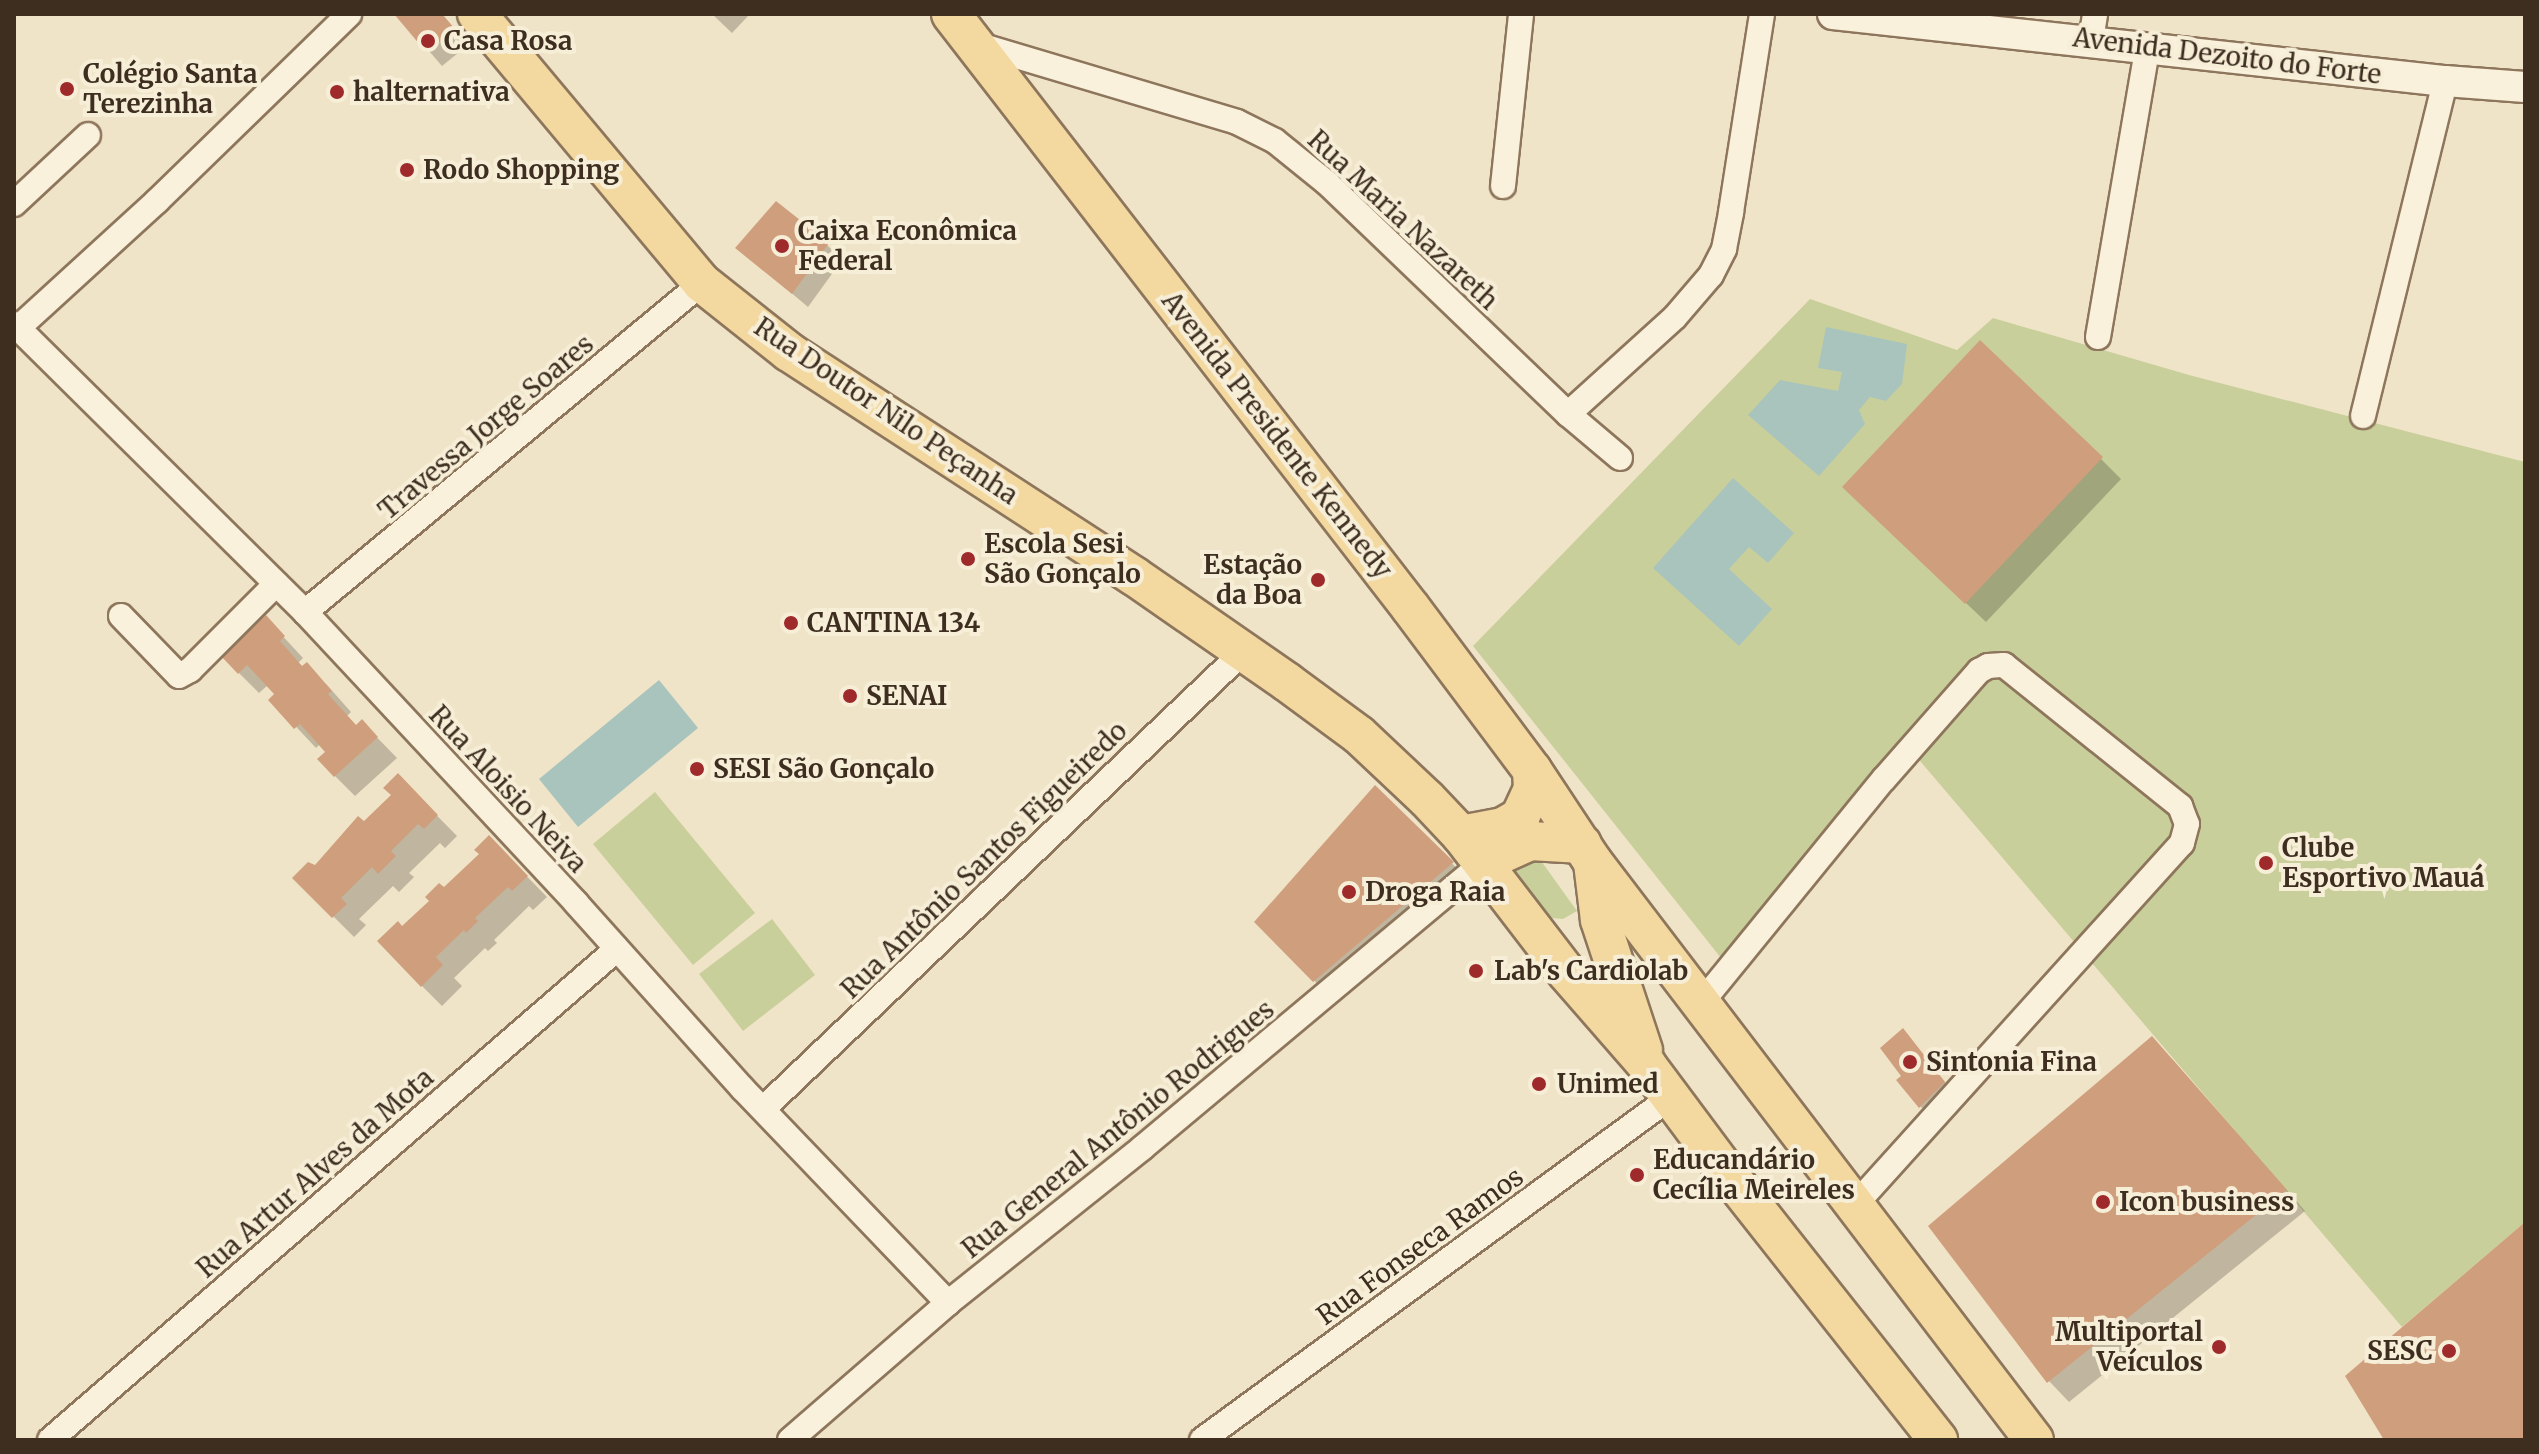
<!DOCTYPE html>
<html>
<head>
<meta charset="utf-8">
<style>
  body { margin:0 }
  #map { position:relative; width:2539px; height:1454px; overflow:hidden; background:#f0e4c8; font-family:Merriweather,serif }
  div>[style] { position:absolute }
  .green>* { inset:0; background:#c9cf9b }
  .water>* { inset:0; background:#a9c4bc }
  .shadow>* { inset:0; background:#0003 }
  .building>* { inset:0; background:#cf9f7d }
  .roads { filter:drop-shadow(2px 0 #8d765c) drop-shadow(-2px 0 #8d765c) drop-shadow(0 2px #8d765c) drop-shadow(0 -2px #8d765c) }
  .minor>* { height:24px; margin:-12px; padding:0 12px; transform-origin:12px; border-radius:12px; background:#faf1dc }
  .tertiary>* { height:30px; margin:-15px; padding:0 15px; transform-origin:15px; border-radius:15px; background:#faf1dc }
  .primary>* { height:38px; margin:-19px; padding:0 19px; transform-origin:19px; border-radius:19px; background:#f3d9a0 }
  .dots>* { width:22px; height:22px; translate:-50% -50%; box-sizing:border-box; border:4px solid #f7eed8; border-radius:50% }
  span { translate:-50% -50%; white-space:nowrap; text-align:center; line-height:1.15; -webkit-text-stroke:8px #f7eed8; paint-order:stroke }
  .poi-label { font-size:26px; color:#3d2e20; font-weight:700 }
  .left { translate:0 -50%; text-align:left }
  .right { translate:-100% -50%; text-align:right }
  .street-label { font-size:26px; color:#3d2e20 }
  .frame { position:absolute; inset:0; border:16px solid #3d2e20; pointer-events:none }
</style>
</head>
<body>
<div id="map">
  <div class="green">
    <i style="clip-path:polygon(1810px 299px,1957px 350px,1993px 318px,2189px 375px,2525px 462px,2525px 1222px,2402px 1327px,1903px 741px,1721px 958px,1473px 646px)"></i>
    <i style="clip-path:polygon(655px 792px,755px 913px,693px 965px,593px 844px)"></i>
    <i style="clip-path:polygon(1503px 858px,1539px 858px,1577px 911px,1563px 919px,1540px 917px)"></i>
    <i style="clip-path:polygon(772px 919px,815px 975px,743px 1031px,699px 974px)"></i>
  </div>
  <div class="water">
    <i style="clip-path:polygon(1826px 327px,1907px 344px,1902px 384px,1886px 401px,1870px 397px,1859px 410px,1865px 424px,1819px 476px,1748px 415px,1780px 380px,1838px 391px,1842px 372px,1818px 368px)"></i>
    <i style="clip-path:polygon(1733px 478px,1794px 533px,1768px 563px,1749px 547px,1729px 569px,1772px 609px,1739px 646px,1653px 568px)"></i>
    <i style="clip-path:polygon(659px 680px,698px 728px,578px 827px,539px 779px)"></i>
  </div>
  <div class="shadow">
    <i style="clip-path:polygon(397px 14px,442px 14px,468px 45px,442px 66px)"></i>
    <i style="clip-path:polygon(712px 14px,750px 14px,732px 33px)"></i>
    <i style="clip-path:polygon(827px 245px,842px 260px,808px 307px,738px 248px)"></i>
    <i style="clip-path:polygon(2101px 459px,2121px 479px,1986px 622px,1865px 507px)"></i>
    <i style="clip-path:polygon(266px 618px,303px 658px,298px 663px,327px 685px,351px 712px,347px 716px,357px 727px,362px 722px,397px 758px,355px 796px,335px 776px,328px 752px,320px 744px,316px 748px,271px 700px,276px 695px,268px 685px,259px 693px,239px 673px)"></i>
    <i style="clip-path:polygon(398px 776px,457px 836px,445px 848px,440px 843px,409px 873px,414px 877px,399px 892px,393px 886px,359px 919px,366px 925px,354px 937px,295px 878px,315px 868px,393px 795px)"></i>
    <i style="clip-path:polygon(1375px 788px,1472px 883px,1334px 1001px,1257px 922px)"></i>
    <i style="clip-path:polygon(509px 858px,547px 897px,533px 910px,529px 906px,494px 940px,497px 943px,488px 951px,485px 948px,454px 978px,462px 986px,442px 1006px,422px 986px,402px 929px,444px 890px)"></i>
    <i style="clip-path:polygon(1903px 1031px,1959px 1099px,1935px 1121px,1920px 1106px,1904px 1076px)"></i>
    <i style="clip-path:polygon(2172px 1059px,2305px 1211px,2069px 1402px,2049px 1381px)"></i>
  </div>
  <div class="building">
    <i style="clip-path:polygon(394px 14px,442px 14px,455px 29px,426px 52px)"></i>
    <i style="clip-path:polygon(776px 201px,829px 243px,792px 294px,735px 248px)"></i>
    <i style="clip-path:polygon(1980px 340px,2103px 457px,1965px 604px,1842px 487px)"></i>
    <i style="clip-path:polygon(266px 615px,285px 636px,280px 641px,302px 666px,307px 662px,332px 691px,328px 694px,356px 725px,362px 719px,378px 737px,334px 777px,317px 759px,325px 752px,300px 724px,294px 729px,268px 700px,274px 694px,247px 665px,238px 674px,221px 656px)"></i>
    <i style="clip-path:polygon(398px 773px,438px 815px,424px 829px,418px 824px,391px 851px,396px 856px,378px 874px,372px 867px,341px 898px,347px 904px,332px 918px,292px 878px,308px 862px,315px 865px,358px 816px,364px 821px,391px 795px,383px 788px)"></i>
    <i style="clip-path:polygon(1375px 785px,1454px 862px,1313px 982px,1254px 922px)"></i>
    <i style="clip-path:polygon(489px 835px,528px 876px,512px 891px,508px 887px,475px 918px,478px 921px,466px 933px,464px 930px,436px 957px,443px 965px,421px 987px,377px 941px,398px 921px,402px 926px,429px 901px,425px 897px,439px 883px,444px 887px,479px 854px,474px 850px)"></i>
    <i style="clip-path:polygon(1903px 1028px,1945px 1082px,1919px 1108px,1896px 1080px,1901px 1076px,1880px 1048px)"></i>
    <i style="clip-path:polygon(2152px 1036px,2287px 1190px,2047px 1383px,1928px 1226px)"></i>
    <i style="clip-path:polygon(2525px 1222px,2525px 1440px,2384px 1440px,2345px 1376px)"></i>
  </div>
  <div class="roads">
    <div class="minor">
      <i style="left:2091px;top:40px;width:26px;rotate:-81deg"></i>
      <i style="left:976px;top:44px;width:272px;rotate:16.6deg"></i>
      <i style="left:1237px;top:122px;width:42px;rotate:26.6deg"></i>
      <i style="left:1275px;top:141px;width:67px;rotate:38.9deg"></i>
      <i style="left:1327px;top:183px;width:334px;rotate:43.8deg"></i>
      <i style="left:1568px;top:414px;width:68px;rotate:40.2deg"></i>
      <i style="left:1503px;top:186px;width:173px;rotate:-84deg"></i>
      <i style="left:14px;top:204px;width:101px;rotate:-43deg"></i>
      <i style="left:14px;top:324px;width:409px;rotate:44.7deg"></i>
      <i style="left:305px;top:612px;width:398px;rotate:47deg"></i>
      <i style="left:576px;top:903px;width:249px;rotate:48.1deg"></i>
      <i style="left:742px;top:1088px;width:298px;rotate:46.2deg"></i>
      <i style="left:18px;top:328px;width:188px;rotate:-42.4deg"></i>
      <i style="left:157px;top:201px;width:268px;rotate:-44.2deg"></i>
      <i style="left:2098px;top:337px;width:295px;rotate:-80.3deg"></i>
      <i style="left:1568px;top:414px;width:144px;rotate:-42.2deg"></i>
      <i style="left:1675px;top:317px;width:55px;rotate:-49.4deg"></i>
      <i style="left:1711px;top:275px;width:29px;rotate:-63deg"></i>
      <i style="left:1724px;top:249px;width:38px;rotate:-79deg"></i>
      <i style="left:1731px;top:212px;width:200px;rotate:-81.1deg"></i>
      <i style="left:2363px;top:416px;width:345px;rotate:-76.2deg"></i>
      <i style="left:305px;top:612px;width:516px;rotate:-39.65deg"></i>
      <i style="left:121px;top:616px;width:83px;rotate:46deg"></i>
      <i style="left:179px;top:676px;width:13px;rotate:-29deg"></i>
      <i style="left:190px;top:670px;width:122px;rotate:-45deg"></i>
      <i style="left:1701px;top:1003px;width:289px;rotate:-50.8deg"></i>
      <i style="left:1884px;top:779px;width:144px;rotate:-48.7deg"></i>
      <i style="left:1979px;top:671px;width:10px;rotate:-29deg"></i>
      <i style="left:1988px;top:666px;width:16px;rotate:-4deg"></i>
      <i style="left:2004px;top:665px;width:226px;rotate:38.7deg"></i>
      <i style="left:2180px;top:806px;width:19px;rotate:69deg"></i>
      <i style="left:2187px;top:824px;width:20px;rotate:105deg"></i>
      <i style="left:2182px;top:843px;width:488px;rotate:132.1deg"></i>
      <i style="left:763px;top:1109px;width:663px;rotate:-43.59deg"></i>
      <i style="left:50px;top:1440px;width:750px;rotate:-40.89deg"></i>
      <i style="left:790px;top:1440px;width:209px;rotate:-40.9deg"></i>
      <i style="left:948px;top:1303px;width:248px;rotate:-38.6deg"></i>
      <i style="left:1142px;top:1148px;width:444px;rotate:-39.9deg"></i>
      <i style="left:1202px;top:1440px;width:581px;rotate:-36.18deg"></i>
    </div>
    <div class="tertiary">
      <i style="left:1833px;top:14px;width:616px;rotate:6.25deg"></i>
      <i style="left:2445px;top:81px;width:80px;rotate:4.3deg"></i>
    </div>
    <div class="primary">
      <i style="left:477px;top:14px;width:351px;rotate:50.1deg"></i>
      <i style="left:702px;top:283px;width:111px;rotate:38.4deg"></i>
      <i style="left:789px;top:352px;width:411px;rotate:33deg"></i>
      <i style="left:1134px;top:576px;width:186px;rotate:34.7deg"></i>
      <i style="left:1287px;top:682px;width:89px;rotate:36.4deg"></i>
      <i style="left:1359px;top:735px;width:93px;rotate:43.3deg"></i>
      <i style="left:1427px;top:799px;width:50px;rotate:46.6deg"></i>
      <i style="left:1461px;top:835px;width:174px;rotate:52.5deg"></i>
      <i style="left:1567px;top:973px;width:121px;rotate:49deg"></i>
      <i style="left:1646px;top:1064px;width:132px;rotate:53.3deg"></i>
      <i style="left:1725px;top:1170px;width:344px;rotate:51.7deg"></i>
      <i style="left:951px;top:14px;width:750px;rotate:52.26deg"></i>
      <i style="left:1410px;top:607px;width:204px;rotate:53.2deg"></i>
      <i style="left:1532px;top:770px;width:110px;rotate:56.5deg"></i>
      <i style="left:1593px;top:862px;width:727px;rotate:52.66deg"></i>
      <i style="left:1461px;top:835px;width:43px;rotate:-10.8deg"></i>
      <i style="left:1503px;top:827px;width:20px;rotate:-30deg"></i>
      <i style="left:1520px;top:817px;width:31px;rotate:-65deg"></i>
      <i style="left:1533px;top:789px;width:19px;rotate:-93deg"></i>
      <i style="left:1486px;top:861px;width:48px;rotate:-24.4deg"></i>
      <i style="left:1530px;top:841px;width:52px;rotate:3.3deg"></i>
      <i style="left:1593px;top:863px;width:57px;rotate:83deg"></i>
      <i style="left:1600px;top:920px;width:137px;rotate:71.7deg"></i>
    </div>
  </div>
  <div class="dots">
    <i style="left:428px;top:41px;background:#9e2a2b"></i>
    <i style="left:67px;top:89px;background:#9e2a2b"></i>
    <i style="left:337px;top:92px;background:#9e2a2b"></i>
    <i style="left:407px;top:170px;background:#9e2a2b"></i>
    <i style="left:782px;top:246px;background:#9e2a2b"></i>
    <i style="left:968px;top:559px;background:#9e2a2b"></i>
    <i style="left:1318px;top:580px;background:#9e2a2b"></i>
    <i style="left:791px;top:623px;background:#9e2a2b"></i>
    <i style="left:850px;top:696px;background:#9e2a2b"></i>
    <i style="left:697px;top:769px;background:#9e2a2b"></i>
    <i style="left:2266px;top:863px;background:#9e2a2b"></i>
    <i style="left:1349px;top:892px;background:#9e2a2b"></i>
    <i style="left:1476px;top:971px;background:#9e2a2b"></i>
    <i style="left:1910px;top:1062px;background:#9e2a2b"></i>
    <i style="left:1539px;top:1084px;background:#9e2a2b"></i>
    <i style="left:1637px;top:1175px;background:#9e2a2b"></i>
    <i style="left:2103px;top:1202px;background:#9e2a2b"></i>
    <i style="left:2219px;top:1347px;background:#9e2a2b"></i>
    <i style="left:2449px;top:1351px;background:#9e2a2b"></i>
  </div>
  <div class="poi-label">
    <span class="left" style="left:444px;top:41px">Casa Rosa</span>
    <span class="left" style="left:83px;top:89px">Colégio Santa<br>Terezinha</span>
    <span class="left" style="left:353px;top:92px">halternativa</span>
    <span class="left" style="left:423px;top:170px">Rodo Shopping</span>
    <span class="left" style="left:798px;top:246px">Caixa Econômica<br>Federal</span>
    <span class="left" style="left:984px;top:559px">Escola Sesi<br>São Gonçalo</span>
    <span class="right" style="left:1302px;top:580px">Estação<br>da Boa</span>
    <span class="left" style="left:807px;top:623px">CANTINA 134</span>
    <span class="left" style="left:866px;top:696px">SENAI</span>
    <span class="left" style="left:713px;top:769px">SESI São Gonçalo</span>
    <span class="left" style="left:2282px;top:863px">Clube<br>Esportivo Mauá</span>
    <span class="left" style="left:1365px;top:892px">Droga Raia</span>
    <span class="left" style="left:1494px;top:971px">Lab's Cardiolab</span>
    <span class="left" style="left:1926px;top:1062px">Sintonia Fina</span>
    <span class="left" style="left:1557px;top:1084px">Unimed</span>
    <span class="left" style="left:1653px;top:1175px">Educandário<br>Cecília Meireles</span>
    <span class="left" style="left:2119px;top:1202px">Icon business</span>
    <span class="right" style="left:2203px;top:1347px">Multiportal<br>Veículos</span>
    <span class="right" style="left:2433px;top:1351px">SESC</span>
  </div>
  <div class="street-label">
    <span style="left:2227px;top:56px;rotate:7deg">Avenida Dezoito do Forte</span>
    <span style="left:1403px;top:220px;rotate:43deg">Rua Maria Nazareth</span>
    <span style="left:886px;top:411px;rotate:34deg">Rua Doutor Nilo Peçanha</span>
    <span style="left:486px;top:427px;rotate:-40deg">Travessa Jorge Soares</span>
    <span style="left:1277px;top:435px;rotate:52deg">Avenida Presidente Kennedy</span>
    <span style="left:508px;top:789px;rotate:47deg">Rua Aloisio Neiva</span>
    <span style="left:984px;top:860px;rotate:-44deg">Rua Antônio Santos Figueiredo</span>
    <span style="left:1118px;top:1129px;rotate:-39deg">Rua General Antônio Rodrigues</span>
    <span style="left:315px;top:1173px;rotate:-41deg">Rua Artur Alves da Mota</span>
    <span style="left:1420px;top:1246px;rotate:-36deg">Rua Fonseca Ramos</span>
  </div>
  <div class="frame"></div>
</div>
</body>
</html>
